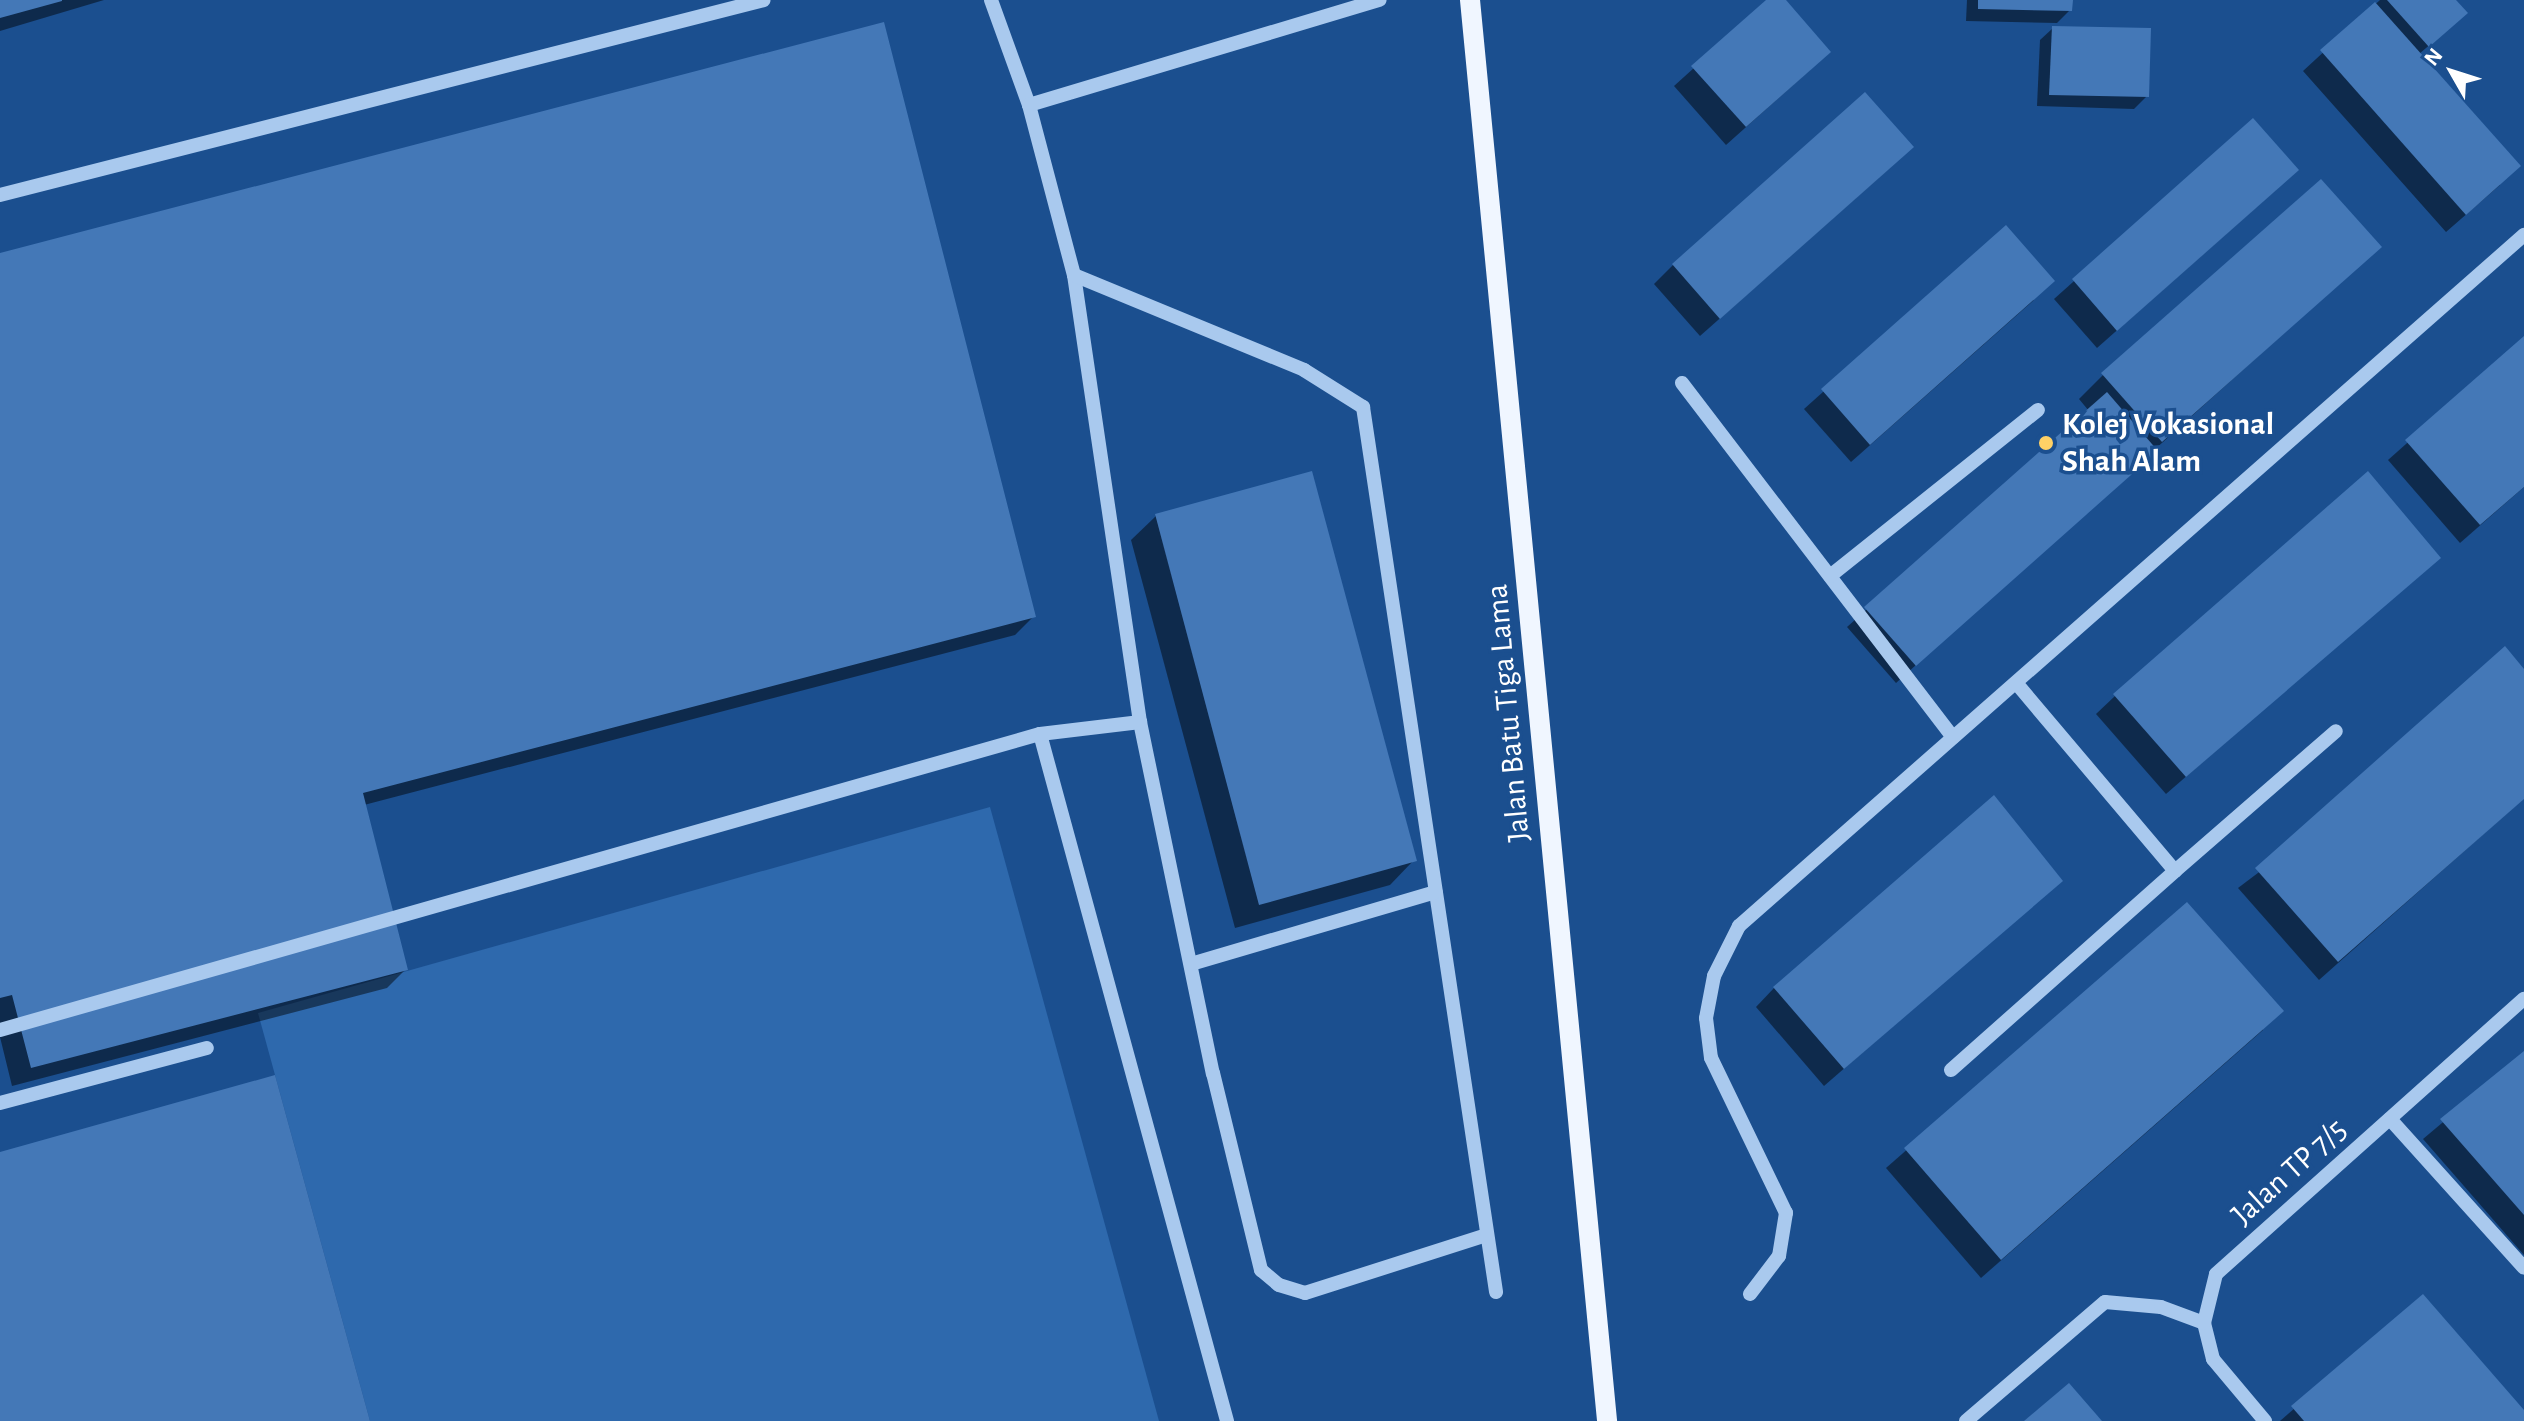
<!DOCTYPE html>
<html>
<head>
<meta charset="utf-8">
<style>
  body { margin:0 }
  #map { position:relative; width:2524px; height:1421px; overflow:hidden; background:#1b4f8f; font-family:"Alegreya Sans",sans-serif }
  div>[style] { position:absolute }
  .green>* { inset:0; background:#2e69ad }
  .shadow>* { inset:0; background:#0007 }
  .building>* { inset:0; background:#4478b7 }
  .minor>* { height:14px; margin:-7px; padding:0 7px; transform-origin:7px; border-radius:7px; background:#a9c9ee }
  .major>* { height:20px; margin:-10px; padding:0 10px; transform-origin:10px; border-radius:10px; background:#f0f6ff }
  .dots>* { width:22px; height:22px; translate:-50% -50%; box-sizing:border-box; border:4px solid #1b4f8f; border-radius:50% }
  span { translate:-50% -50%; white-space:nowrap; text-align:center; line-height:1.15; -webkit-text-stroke:7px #1b4f8f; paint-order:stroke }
  .poi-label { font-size:32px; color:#fff; font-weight:700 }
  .left { translate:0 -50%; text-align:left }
  .street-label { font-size:32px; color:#fff }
  .north { position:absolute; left:2412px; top:32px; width:80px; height:80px; -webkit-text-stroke:6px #1b4f8f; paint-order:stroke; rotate:309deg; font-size:22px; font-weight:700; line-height:32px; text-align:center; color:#fff }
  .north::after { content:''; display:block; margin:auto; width:28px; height:36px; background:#fff; clip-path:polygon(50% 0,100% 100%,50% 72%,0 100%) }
</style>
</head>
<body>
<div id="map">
  <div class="green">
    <i style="clip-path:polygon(990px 807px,1159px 1421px,370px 1421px,258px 1013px)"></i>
  </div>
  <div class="shadow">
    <i style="clip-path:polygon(0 0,104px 0,0 31px)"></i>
    <i style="clip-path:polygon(1769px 0,1783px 0,1810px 70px,1726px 145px,1674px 86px)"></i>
    <i style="clip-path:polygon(1967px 0,2071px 0,2070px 10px,2057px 23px,1966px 21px)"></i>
    <i style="clip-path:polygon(2380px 0,2454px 0,2453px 25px,2419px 54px,2500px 185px,2446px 232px,2303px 71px)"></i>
    <i style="clip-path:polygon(2053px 28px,2147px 96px,2134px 109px,2037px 106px,2040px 40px)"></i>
    <i style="clip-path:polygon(2253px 121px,2278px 188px,2097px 348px,2054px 299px)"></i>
    <i style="clip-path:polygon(1892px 166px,1700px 336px,1654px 284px,1673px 265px)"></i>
    <i style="clip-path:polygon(2006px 228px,2034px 300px,1851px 462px,1804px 409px)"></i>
    <i style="clip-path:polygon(2379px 247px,1896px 683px,1847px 627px,2089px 411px,2079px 399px,2103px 375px)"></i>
    <i style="clip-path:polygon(0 255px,1034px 616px,1015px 635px,364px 805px,406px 969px,387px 988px,12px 1086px,0 1037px)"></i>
    <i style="clip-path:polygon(2524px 339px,2524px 487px,2460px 543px,2388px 460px)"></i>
    <i style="clip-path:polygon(1156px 516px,1414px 860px,1390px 885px,1235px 928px,1131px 540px)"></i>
    <i style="clip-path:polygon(2438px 558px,2166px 794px,2096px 714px,2115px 696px)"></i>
    <i style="clip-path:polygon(2524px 672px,2524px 798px,2319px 980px,2238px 888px)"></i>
    <i style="clip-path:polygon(2060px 881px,1824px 1086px,1756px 1007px,1774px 988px)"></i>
    <i style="clip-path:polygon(2186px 905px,2263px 1030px,1981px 1278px,1886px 1168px)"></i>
    <i style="clip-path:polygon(2524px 1054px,2524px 1255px,2423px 1139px)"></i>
    <i style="clip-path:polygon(2423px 1297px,2524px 1413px,2524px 1421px,2280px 1421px)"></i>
  </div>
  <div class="building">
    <i style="clip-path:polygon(0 0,62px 0,62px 1px,0 18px)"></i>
    <i style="clip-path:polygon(1766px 0,1786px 0,1831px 52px,1746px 127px,1691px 66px)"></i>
    <i style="clip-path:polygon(1978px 0,2073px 0,2072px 11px,1978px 9px)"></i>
    <i style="clip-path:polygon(2387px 0,2456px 0,2468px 13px,2429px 47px)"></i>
    <i style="clip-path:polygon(2375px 2px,2521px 166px,2466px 215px,2320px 50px)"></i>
    <i style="clip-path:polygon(884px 22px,1036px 617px,363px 793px,408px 970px,31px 1068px,12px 995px,0 998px,0 253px)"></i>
    <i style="clip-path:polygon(2052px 26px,2151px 28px,2149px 97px,2049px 95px)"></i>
    <i style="clip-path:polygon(1865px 92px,1914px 147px,1720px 319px,1672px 264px)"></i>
    <i style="clip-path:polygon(2253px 118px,2299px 170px,2117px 331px,2072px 279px)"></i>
    <i style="clip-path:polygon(2321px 179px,2382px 247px,2162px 442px,2101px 373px)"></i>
    <i style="clip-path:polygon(2006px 225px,2055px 281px,1870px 445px,1821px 389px)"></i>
    <i style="clip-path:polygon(2524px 336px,2524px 487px,2480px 525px,2405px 440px)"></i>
    <i style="clip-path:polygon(2107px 392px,2158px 451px,1916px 666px,1864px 607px)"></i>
    <i style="clip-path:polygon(1312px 471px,1417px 861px,1259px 905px,1155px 514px)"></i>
    <i style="clip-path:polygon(2368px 471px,2441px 558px,2186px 777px,2113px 694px)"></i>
    <i style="clip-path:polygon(2505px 646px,2524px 669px,2524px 799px,2338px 962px,2255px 868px)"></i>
    <i style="clip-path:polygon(1994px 795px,2063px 881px,1844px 1069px,1773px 987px)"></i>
    <i style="clip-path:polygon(2187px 902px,2284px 1011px,2001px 1260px,1904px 1148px)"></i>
    <i style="clip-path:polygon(2524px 1051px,2524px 1215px,2440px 1119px)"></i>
    <i style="clip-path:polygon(275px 1075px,370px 1421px,0 1421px,0 1152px)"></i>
    <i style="clip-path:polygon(2423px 1294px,2524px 1410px,2524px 1421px,2304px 1421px,2291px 1406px)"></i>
    <i style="clip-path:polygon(2069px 1383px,2102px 1421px,2024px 1421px)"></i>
  </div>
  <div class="minor">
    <i style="left:991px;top:0;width:112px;rotate:70.1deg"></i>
    <i style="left:1029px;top:105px;width:176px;rotate:75.2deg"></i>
    <i style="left:1074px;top:275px;width:452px;rotate:81.6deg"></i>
    <i style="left:1140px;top:722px;width:359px;rotate:78.3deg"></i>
    <i style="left:1213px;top:1073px;width:203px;rotate:76.3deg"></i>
    <i style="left:1261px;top:1270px;width:23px;rotate:40deg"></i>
    <i style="left:1279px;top:1285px;width:27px;rotate:17deg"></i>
    <i style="left:1305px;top:1293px;width:191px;rotate:-17.7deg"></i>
    <i style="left:1029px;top:105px;width:366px;rotate:-16.7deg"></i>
    <i style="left:0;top:195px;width:788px;rotate:-14.32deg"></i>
    <i style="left:1074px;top:275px;width:249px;rotate:22.4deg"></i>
    <i style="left:1304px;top:370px;width:70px;rotate:32.1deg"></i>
    <i style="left:1363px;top:407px;width:895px;rotate:81.45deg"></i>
    <i style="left:1682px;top:383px;width:446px;rotate:52.6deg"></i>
    <i style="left:1830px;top:576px;width:266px;rotate:-38.6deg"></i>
    <i style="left:1040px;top:734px;width:712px;rotate:74.77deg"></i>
    <i style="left:2175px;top:871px;width:213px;rotate:-41deg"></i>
    <i style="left:1191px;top:964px;width:255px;rotate:-16.4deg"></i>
    <i style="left:0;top:1030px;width:1081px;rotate:-15.89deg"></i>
    <i style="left:1040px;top:734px;width:101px;rotate:-6.8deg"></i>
    <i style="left:1951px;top:1070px;width:300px;rotate:-41.6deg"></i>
    <i style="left:2175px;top:871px;width:246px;rotate:-130.2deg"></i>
    <i style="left:0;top:1103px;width:214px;rotate:-14.9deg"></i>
    <i style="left:2390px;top:1119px;width:200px;rotate:48deg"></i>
    <i style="left:1750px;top:1294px;width:48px;rotate:-52.7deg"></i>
    <i style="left:1779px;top:1256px;width:44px;rotate:-80.8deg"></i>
    <i style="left:1786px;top:1213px;width:172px;rotate:-115.8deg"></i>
    <i style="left:1711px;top:1058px;width:40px;rotate:-97.1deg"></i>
    <i style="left:1706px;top:1018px;width:43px;rotate:-79.2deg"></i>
    <i style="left:1714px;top:976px;width:56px;rotate:-63.4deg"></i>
    <i style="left:1739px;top:926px;width:1046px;rotate:-41.36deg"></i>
    <i style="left:1966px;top:1421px;width:183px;rotate:-40.6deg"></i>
    <i style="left:2105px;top:1302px;width:56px;rotate:5.1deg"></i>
    <i style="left:2161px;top:1307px;width:46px;rotate:20.4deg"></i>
    <i style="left:2265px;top:1421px;width:81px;rotate:-130deg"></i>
    <i style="left:2213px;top:1359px;width:37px;rotate:-104deg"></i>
    <i style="left:2204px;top:1323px;width:50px;rotate:-76.2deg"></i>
    <i style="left:2216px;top:1274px;width:413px;rotate:-41.8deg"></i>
  </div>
  <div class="major">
    <i style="left:1470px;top:0;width:1428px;rotate:84.49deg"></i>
  </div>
  <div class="dots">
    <i style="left:2046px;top:443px;background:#ffd166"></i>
  </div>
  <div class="poi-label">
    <span class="left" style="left:2062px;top:443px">Kolej Vokasional<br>Shah Alam</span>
  </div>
  <div class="street-label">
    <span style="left:1508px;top:713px;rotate:-95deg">Jalan Batu Tiga Lama</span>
    <span style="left:2289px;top:1172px;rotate:-42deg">Jalan TP 7/5</span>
  </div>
  <div class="north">N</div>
</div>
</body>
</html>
